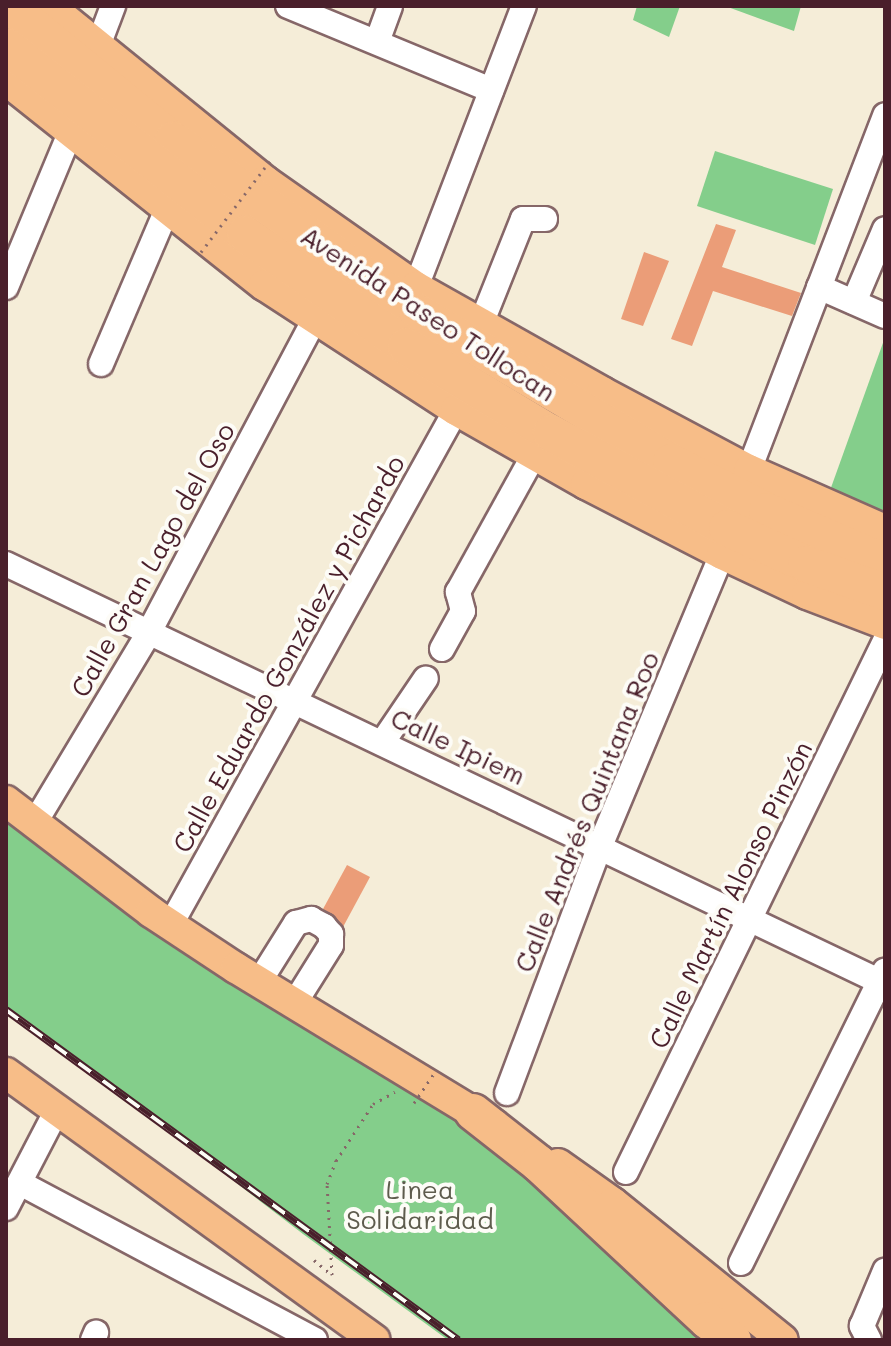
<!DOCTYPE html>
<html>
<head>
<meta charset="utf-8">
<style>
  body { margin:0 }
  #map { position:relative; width:891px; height:1346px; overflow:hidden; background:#f5edd8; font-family:Mali,sans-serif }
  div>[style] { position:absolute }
  .green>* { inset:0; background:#84ce8b }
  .building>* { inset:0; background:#eb9d78 }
  .path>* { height:3px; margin-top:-1.5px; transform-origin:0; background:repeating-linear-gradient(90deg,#866768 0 2px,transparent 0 8px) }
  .roads { filter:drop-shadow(2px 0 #866768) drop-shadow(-2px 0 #866768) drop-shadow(0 2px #866768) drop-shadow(0 -2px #866768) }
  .minor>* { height:24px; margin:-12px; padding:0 12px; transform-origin:12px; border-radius:12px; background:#fff }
  .major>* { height:30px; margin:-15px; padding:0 15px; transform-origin:15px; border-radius:15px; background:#f7bd88 }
  .highway>* { height:36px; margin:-18px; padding:0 18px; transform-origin:18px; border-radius:18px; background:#f7bd88 }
  .rail>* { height:8px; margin-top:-4px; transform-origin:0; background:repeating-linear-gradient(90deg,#fdfcf7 0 15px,#4a1f2b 0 30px); box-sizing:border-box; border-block:2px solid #4a1f2b }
  .path-bridge>* { height:3px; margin-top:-1.5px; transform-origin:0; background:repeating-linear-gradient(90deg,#866768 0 2px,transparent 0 8px) }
  span { translate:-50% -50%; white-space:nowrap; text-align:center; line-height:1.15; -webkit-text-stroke:8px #fdfcf7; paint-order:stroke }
  .street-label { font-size:26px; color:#4a1f2b }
  .park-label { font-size:26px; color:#5e5c4d }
  .frame { position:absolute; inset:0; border:8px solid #4a1f2b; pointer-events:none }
</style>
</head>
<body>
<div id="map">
  <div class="green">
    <i style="clip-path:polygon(637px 6px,680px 6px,669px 37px,633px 20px)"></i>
    <i style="clip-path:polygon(725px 6px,801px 6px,794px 31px)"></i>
    <i style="clip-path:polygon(715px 151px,833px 189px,815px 245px,697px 206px)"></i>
    <i style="clip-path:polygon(884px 340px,885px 340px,885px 517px,828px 496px)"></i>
    <i style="clip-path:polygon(6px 812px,280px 1014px,472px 1127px,716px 1340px,448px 1340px,303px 1234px,6px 1006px)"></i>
  </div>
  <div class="building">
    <i style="clip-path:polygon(716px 224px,736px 230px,722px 267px,801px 293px,792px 316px,713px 291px,692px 346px,671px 339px)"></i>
    <i style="clip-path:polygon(644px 252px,669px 261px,643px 326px,621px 319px)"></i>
    <i style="clip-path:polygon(347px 865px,370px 877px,343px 927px,323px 909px)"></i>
  </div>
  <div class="path">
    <i style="left:314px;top:1260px;width:23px;rotate:40deg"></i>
    <i style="left:332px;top:1275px;width:91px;rotate:-93.1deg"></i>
    <i style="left:327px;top:1184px;width:25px;rotate:-69deg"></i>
    <i style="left:336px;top:1161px;width:68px;rotate:-57deg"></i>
    <i style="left:373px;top:1104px;width:25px;rotate:-29deg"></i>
  </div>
  <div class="roads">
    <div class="minor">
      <i style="left:288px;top:6px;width:220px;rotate:22.5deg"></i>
      <i style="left:377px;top:42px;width:38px;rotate:-70deg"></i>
      <i style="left:98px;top:46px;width:43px;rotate:-69.4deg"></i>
      <i style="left:6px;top:287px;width:169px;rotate:-67.4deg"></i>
      <i style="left:416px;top:287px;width:301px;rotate:-69deg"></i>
      <i style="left:819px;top:287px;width:72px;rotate:23.7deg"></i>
      <i style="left:854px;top:302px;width:79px;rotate:-67deg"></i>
      <i style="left:481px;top:324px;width:113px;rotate:-68.2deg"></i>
      <i style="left:523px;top:219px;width:22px"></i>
      <i style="left:101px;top:364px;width:168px;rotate:-66.9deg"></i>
      <i style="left:749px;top:470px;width:380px;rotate:-69deg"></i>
      <i style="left:6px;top:564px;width:974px;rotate:25.54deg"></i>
      <i style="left:442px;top:649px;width:43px;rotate:-61.1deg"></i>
      <i style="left:463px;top:611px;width:20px;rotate:-105deg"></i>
      <i style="left:458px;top:592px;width:157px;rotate:-61deg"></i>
      <i style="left:382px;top:743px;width:78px;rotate:-55.9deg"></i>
      <i style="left:34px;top:824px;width:222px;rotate:-59deg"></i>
      <i style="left:148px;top:634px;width:357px;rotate:-62.1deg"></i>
      <i style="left:171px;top:924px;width:588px;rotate:-60.99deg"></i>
      <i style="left:259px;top:982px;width:70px;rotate:-57.9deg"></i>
      <i style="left:296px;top:923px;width:16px;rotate:-15deg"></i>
      <i style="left:311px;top:919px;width:15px;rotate:28deg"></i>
      <i style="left:324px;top:926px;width:11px;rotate:49deg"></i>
      <i style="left:331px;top:934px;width:11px;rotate:90deg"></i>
      <i style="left:331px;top:945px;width:70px;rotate:122.1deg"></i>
      <i style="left:507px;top:1093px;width:264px;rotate:-69.4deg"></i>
      <i style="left:600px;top:846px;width:316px;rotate:-67.3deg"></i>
      <i style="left:626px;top:1172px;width:591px;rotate:-64deg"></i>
      <i style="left:20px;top:1183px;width:334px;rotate:28deg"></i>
      <i style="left:6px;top:1208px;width:110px;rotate:-62.5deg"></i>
      <i style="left:741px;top:1263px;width:326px;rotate:-63.8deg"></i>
      <i style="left:93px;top:1340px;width:8px;rotate:-67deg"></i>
      <i style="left:869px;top:1340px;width:16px;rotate:-117deg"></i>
      <i style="left:862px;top:1326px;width:60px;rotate:-67.3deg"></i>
    </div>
    <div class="major">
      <i style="left:49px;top:6px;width:278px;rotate:39deg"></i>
      <i style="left:265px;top:181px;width:184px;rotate:35.1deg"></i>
      <i style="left:416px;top:287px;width:214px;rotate:29.4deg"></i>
      <i style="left:602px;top:392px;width:166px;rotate:28deg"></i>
      <i style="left:749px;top:470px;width:149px;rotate:23.8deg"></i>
      <i style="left:6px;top:80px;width:330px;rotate:38.5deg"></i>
      <i style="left:264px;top:285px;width:229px;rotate:33.1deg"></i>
      <i style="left:456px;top:410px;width:150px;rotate:29.6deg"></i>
      <i style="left:586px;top:484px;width:153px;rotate:27.2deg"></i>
      <i style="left:722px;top:554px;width:94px;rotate:25.2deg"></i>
      <i style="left:807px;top:594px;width:84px;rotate:21deg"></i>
      <i style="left:6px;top:801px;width:183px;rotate:37.4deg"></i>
      <i style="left:151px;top:912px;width:102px;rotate:33.4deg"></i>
      <i style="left:236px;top:968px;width:301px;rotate:31.3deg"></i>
      <i style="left:6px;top:1073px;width:455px;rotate:35.9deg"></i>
      <i style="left:558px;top:1164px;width:67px;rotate:35.3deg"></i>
      <i style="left:613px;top:1203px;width:218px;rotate:38.9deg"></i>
    </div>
    <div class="highway">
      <i style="left:9px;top:6px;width:212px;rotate:39.3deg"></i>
      <i style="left:173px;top:140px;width:300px;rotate:35.2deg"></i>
      <i style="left:418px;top:313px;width:294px;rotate:30.5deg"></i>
      <i style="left:671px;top:462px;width:108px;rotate:27deg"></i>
      <i style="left:767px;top:511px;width:129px;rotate:23.4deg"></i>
      <i style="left:6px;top:46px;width:304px;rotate:38.2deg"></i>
      <i style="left:245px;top:234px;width:196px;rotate:34.8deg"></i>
      <i style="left:406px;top:346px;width:169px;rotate:31deg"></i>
      <i style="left:551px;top:433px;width:200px;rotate:28.4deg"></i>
      <i style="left:727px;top:528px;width:87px;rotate:24.5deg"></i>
      <i style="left:806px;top:564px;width:84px;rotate:19.5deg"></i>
      <i style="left:473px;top:1112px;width:83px;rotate:38.1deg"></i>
      <i style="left:538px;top:1163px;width:231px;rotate:42.9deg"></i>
      <i style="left:707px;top:1320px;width:33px;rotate:38deg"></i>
    </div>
  </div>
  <div class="rail">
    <i style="left:6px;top:1010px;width:560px;rotate:36.13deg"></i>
  </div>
  <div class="path-bridge">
    <i style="left:201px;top:252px;width:118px;rotate:-52.9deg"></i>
    <i style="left:414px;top:1103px;width:40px;rotate:-56deg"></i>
  </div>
  <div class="street-label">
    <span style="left:428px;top:314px;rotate:33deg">Avenida Paseo Tollocan</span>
    <span style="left:153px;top:560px;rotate:-61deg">Calle Gran Lago del Oso</span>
    <span style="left:289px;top:654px;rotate:-61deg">Calle Eduardo González y Pichardo</span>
    <span style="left:458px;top:747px;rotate:25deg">Calle Ipiem</span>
    <span style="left:587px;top:812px;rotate:-68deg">Calle Andrés Quintana Roo</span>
    <span style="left:731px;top:895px;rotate:-64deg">Calle Martín Alonso Pinzón</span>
  </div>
  <div class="park-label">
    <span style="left:420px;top:1205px">Linea<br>Solidaridad</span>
  </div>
  <div class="frame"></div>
</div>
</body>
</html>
